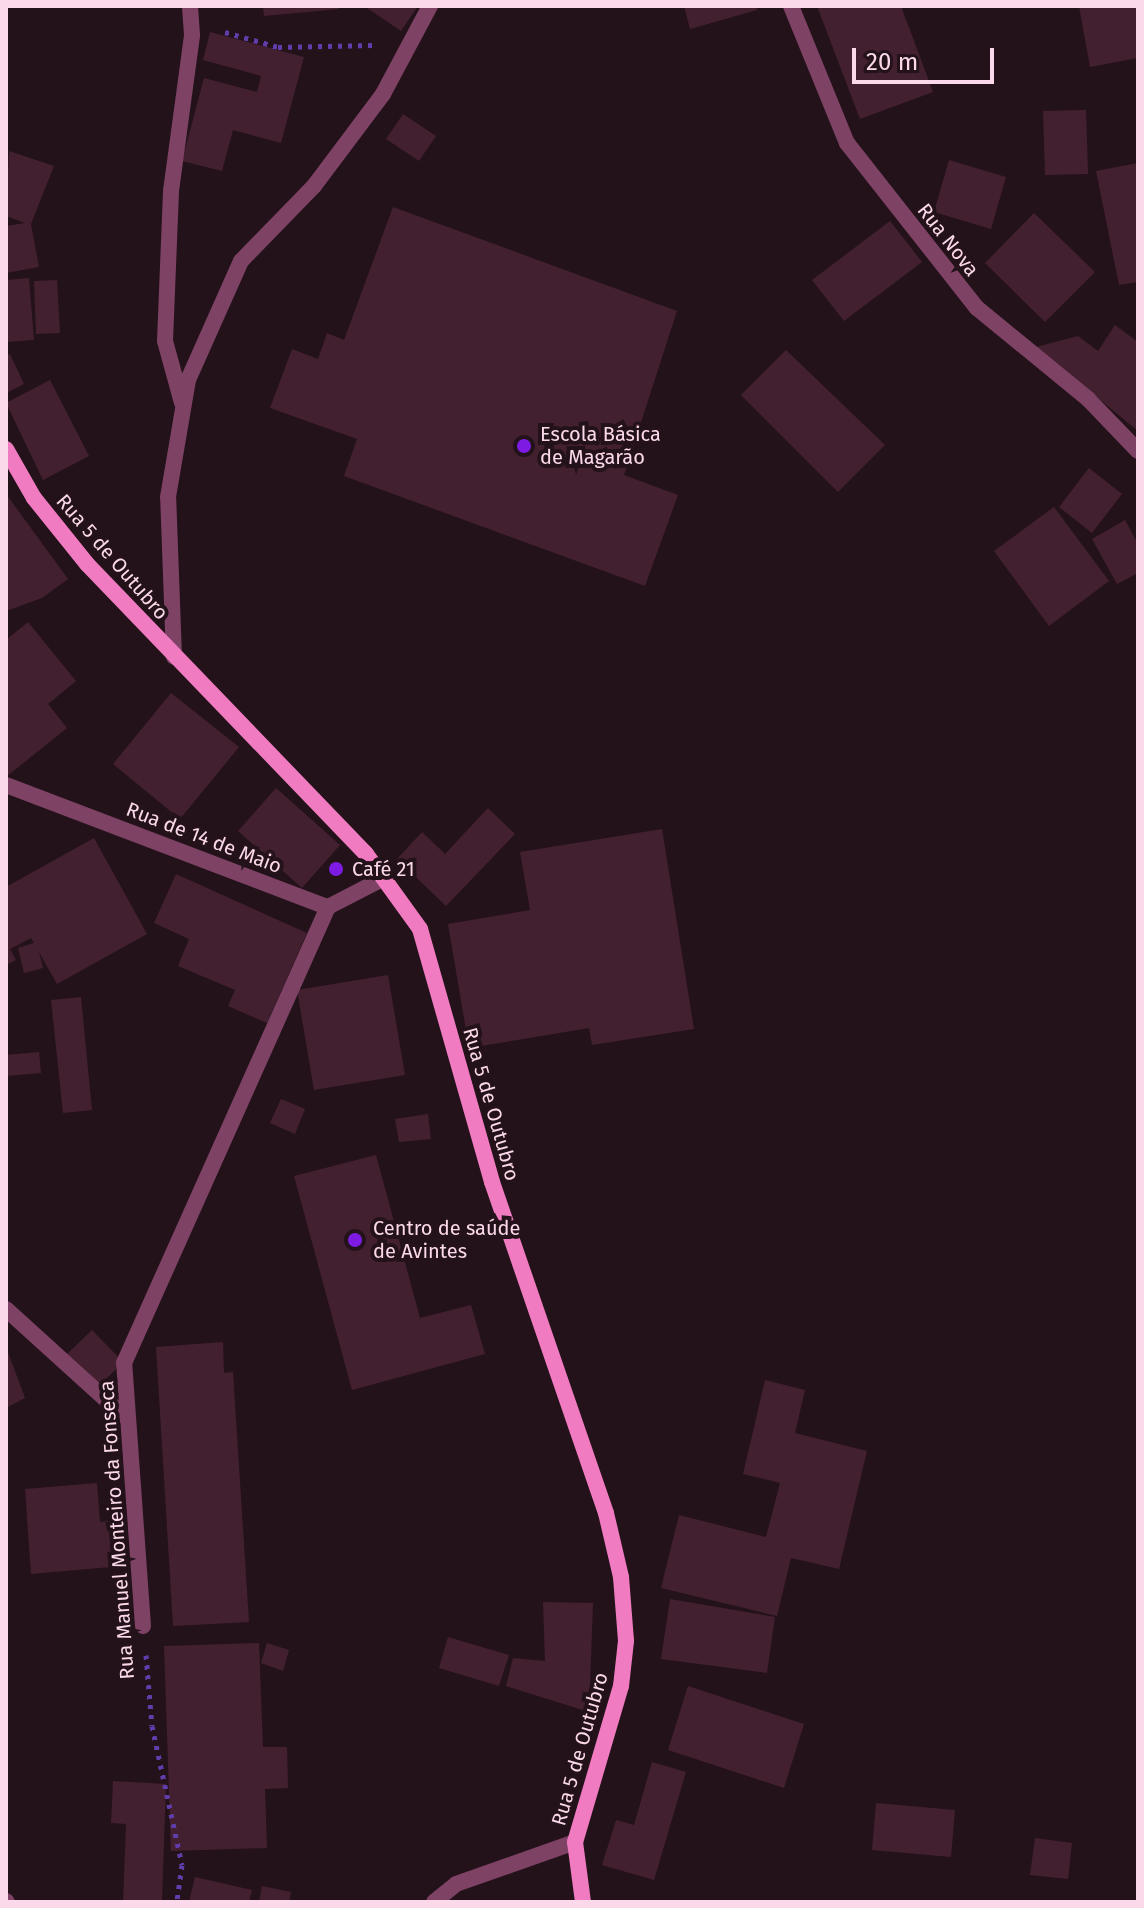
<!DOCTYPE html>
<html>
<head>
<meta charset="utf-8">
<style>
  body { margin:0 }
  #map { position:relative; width:1144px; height:1908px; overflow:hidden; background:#24121a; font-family:"Fira Sans",sans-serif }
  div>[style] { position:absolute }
  .building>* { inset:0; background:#43202f }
  .path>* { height:5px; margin-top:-2.5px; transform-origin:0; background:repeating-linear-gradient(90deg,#613dab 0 4px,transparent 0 10px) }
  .street>* { height:16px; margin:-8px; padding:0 8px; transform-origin:8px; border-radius:8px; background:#7e4265 }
  .secondary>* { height:16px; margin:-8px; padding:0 8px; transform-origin:8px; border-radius:8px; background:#f07bc0 }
  .dots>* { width:22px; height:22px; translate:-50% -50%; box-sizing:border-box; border:4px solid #24121a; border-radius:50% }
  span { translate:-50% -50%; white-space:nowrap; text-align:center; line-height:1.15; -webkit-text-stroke:8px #24121a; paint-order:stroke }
  .street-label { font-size:20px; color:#fbd9ea }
  .poi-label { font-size:20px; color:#fbd9ea }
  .left { translate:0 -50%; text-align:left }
  .frame { position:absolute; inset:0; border:8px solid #fbd9ea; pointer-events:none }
  .scale { position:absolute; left:852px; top:48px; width:142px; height:36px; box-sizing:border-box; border:4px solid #fbd9ea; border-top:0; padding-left:10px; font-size:24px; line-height:28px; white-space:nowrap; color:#fbd9ea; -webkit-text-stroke:6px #24121a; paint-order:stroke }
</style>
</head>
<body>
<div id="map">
  <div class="building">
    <i style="clip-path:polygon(263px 6px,338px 6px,339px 9px,264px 16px)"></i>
    <i style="clip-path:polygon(364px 6px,418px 6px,401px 31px)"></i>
    <i style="clip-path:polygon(684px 6px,756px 6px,757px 10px,690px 29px)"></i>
    <i style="clip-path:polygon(817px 6px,901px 6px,933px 92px,860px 119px)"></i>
    <i style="clip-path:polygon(1079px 6px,1138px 6px,1138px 58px,1090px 67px)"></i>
    <i style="clip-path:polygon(210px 32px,304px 57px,281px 143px,233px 130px,222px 171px,182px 161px,204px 78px,257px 92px,261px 76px,203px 60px)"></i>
    <i style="clip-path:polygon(1086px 110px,1088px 174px,1045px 175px,1043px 111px)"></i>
    <i style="clip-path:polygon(403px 114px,436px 136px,419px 161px,386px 139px)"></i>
    <i style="clip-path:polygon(9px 151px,54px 166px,31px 224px,39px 267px,6px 273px,6px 226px,25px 223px,6px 216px)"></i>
    <i style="clip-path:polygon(949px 160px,1006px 177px,991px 229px,934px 212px)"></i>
    <i style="clip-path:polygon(1138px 163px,1138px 282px,1119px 285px,1096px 171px)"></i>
    <i style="clip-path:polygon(393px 207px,677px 311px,624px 475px,678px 495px,645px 586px,344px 476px,357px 439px,270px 408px,292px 349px,318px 359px,327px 333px,344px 340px)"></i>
    <i style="clip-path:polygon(1034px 213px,1095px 272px,1045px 322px,985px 263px)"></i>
    <i style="clip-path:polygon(890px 221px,922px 262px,844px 321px,812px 280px)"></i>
    <i style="clip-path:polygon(29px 278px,34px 340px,6px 342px,6px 280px)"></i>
    <i style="clip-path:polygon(57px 280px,60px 333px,36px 334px,34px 281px)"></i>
    <i style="clip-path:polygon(1115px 325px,1138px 342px,1138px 431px,1036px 347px,1078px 336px,1098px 351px)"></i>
    <i style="clip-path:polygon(786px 350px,885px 445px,838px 492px,741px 395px)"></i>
    <i style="clip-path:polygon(10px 354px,24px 384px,6px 393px,6px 356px)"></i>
    <i style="clip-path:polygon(50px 380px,89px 456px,43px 480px,6px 403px)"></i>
    <i style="clip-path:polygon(1089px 468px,1122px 494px,1092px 533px,1059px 507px)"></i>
    <i style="clip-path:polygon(6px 494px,68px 579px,42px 598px,6px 611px)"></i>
    <i style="clip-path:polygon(1054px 507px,1109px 581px,1049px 626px,994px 551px)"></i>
    <i style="clip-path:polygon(1125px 520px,1138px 544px,1138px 573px,1117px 584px,1092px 539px)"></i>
    <i style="clip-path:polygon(28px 622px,76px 681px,48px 704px,67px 728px,6px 777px,6px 640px)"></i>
    <i style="clip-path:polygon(171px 693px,239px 747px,180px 819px,113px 764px)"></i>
    <i style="clip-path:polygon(276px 788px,340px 845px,302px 888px,238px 831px)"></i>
    <i style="clip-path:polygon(488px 808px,515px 834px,446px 906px,397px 859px,422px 832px,445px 854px)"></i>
    <i style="clip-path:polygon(662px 829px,694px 1029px,592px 1045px,589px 1028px,469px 1048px,448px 924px,530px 910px,520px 852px)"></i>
    <i style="clip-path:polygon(94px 838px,147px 934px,57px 984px,39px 952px,43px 968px,24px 973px,18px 948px,34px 943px,31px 938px,10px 949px,16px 960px,6px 965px,6px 887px)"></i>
    <i style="clip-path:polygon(176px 874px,307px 933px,267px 1023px,228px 1006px,235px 990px,178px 966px,189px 939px,154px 923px)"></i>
    <i style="clip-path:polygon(388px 975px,405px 1075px,314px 1090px,297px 990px)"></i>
    <i style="clip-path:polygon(81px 997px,92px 1110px,63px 1113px,51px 1000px)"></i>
    <i style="clip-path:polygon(39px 1052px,41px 1073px,6px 1076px,6px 1055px)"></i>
    <i style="clip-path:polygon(281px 1099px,305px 1109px,295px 1134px,270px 1123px)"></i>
    <i style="clip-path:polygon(428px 1114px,431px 1139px,399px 1142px,395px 1119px)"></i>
    <i style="clip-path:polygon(376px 1155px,420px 1318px,471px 1305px,485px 1354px,352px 1390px,294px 1176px)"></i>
    <i style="clip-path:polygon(92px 1330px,123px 1362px,95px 1390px,63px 1358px)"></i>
    <i style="clip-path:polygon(223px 1342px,224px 1373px,233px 1372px,249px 1622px,173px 1626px,156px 1347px)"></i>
    <i style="clip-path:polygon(6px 1347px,25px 1398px,6px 1408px)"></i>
    <i style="clip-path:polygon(765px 1380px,805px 1390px,795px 1433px,867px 1451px,839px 1569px,791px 1558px,777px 1616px,661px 1588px,679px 1515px,766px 1537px,780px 1483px,743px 1474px)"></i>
    <i style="clip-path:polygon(97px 1483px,100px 1522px,119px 1520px,122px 1566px,31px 1574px,25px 1489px)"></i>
    <i style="clip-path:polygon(670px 1599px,775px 1617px,767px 1673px,661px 1659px)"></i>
    <i style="clip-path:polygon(543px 1602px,593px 1603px,589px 1712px,506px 1686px,513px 1658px,545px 1661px)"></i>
    <i style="clip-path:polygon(448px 1637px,509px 1655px,499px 1686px,439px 1668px)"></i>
    <i style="clip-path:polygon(259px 1643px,263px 1747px,287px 1747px,288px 1788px,265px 1789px,267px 1848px,171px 1851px,164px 1646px)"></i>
    <i style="clip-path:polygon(267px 1643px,289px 1650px,283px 1671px,261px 1663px)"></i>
    <i style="clip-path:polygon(688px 1686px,804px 1724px,784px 1788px,668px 1750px)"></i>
    <i style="clip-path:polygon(652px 1762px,686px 1772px,654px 1880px,602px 1865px,616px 1820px,634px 1825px)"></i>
    <i style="clip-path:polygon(113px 1781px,166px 1784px,162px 1902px,123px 1902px,126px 1824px,111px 1823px)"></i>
    <i style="clip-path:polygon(876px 1803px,955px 1810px,951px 1857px,872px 1850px)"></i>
    <i style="clip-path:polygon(1035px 1838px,1072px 1843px,1068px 1879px,1030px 1875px)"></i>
    <i style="clip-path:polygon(195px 1877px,252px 1890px,249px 1902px,189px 1902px)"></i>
    <i style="clip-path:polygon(262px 1886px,291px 1892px,289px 1902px,259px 1902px)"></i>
  </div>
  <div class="path">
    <i style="left:225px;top:32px;width:55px;rotate:15.8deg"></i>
    <i style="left:278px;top:47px;width:95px;rotate:-1.2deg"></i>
    <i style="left:146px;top:1655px;width:71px;rotate:85.2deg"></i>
    <i style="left:152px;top:1726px;width:142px;rotate:77.8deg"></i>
    <i style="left:182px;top:1865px;width:37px;rotate:98deg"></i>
  </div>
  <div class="street">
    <i style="left:791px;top:6px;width:148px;rotate:67.8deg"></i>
    <i style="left:847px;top:143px;width:210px;rotate:51.8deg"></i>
    <i style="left:977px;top:308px;width:144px;rotate:39.3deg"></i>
    <i style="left:1088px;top:399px;width:72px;rotate:46.1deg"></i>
    <i style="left:182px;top:403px;width:64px;rotate:-105.3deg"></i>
    <i style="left:165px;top:341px;width:150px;rotate:-87.7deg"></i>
    <i style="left:171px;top:191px;width:157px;rotate:-82.3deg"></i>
    <i style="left:192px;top:35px;width:29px;rotate:-94deg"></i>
    <i style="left:174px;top:657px;width:160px;rotate:-92.1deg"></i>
    <i style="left:168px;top:497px;width:119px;rotate:-80.3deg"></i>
    <i style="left:188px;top:380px;width:130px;rotate:-66deg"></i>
    <i style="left:241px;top:261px;width:105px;rotate:-45.8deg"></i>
    <i style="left:314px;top:186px;width:115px;rotate:-53.1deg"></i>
    <i style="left:383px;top:94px;width:100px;rotate:-61.9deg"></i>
    <i style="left:6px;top:785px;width:344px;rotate:20.8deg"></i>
    <i style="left:328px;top:907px;width:65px;rotate:-27.3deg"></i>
    <i style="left:6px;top:1309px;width:159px;rotate:42.2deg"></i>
    <i style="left:143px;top:1626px;width:264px;rotate:-94.1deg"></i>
    <i style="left:124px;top:1363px;width:500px;rotate:-65.9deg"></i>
    <i style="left:6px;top:1901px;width:1px;rotate:45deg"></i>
    <i style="left:434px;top:1902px;width:28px;rotate:-39deg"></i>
    <i style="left:456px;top:1884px;width:126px;rotate:-19.4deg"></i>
  </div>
  <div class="secondary">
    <i style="left:6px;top:449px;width:56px;rotate:60.3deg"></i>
    <i style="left:34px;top:498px;width:85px;rotate:51.2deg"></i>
    <i style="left:87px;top:564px;width:402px;rotate:46.1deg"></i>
    <i style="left:366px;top:854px;width:92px;rotate:54.2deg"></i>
    <i style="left:420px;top:929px;width:263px;rotate:74.1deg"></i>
    <i style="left:492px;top:1182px;width:350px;rotate:71deg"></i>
    <i style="left:606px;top:1513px;width:66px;rotate:76.8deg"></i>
    <i style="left:621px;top:1577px;width:64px;rotate:85.5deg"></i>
    <i style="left:626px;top:1641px;width:45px;rotate:96.3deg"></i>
    <i style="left:621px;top:1686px;width:163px;rotate:106.4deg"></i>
    <i style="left:575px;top:1842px;width:61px;rotate:82.4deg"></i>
  </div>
  <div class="dots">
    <i style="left:524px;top:446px;background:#7d1be5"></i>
    <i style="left:336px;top:869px;background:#7d1be5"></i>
    <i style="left:355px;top:1240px;background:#7d1be5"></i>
  </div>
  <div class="street-label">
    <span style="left:948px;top:240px;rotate:52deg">Rua Nova</span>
    <span style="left:112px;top:557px;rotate:49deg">Rua 5 de Outubro</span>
    <span style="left:204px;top:838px;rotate:21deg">Rua de 14 de Maio</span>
    <span style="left:491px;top:1104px;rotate:74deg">Rua 5 de Outubro</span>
    <span style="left:117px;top:1530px;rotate:-94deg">Rua Manuel Monteiro da Fonseca</span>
    <span style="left:580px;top:1749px;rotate:-74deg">Rua 5 de Outubro</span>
  </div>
  <div class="poi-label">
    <span class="left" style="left:540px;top:446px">Escola Básica<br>de Magarão</span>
    <span class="left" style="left:352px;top:869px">Café 21</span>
    <span class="left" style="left:373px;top:1240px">Centro de saúde<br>de Avintes</span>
  </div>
  <div class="frame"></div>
  <div class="scale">20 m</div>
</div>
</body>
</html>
